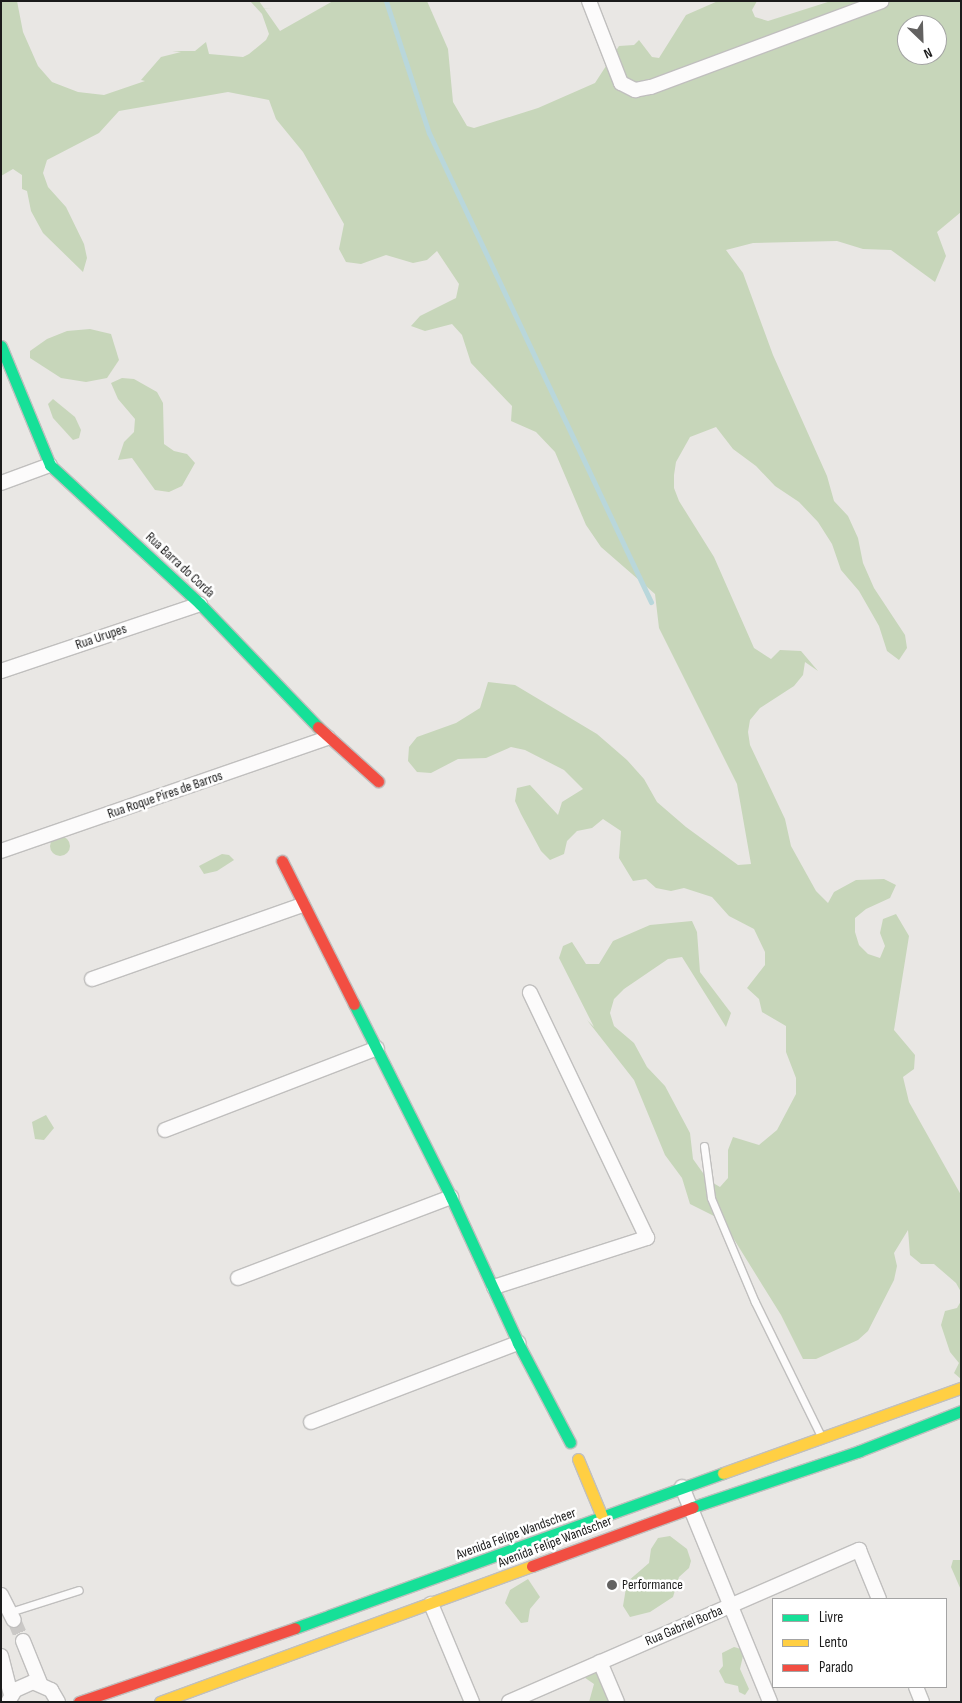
<!DOCTYPE html>
<html>
<head>
<meta charset="utf-8">
<style>
  body { margin:0 }
  #map { position:relative; width:962px; height:1703px; overflow:hidden; background:#e9e7e4; font-family:"Sofia Sans Condensed",sans-serif }
  div>[style] { position:absolute }
  .forest>* { inset:0; background:#c7d6ba }
  .round { border-radius:50% }
  .stream>* { height:5px; margin:-2.5px; padding:0 2.5px; transform-origin:2.5px; border-radius:2.5px; background:#b9d7db }
  .street-tunnel>* { height:14px; margin-top:-7px; transform-origin:0; background:repeating-linear-gradient(90deg,#cac8c6 0 14px,transparent 0 21px) }
  .roads { filter:drop-shadow(1px 0 #c0bfbe) drop-shadow(-1px 0 #c0bfbe) drop-shadow(0 1px #c0bfbe) drop-shadow(0 -1px #c0bfbe) }
  .lane>* { height:7px; margin:-3.5px; padding:0 3.5px; transform-origin:3.5px; border-radius:3.5px; background:#fcfbfb }
  .street>* { height:14px; margin:-7px; padding:0 7px; transform-origin:7px; border-radius:7px; background:#fcfbfb }
  .fast>* { height:11px; margin:-5.5px; padding:0 5.5px; transform-origin:5.5px; border-radius:5.5px; background:#16e098 }
  .slow>* { height:11px; margin:-5.5px; padding:0 5.5px; transform-origin:5.5px; border-radius:5.5px; background:#ffcf43 }
  .jam>* { height:11px; margin:-5.5px; padding:0 5.5px; transform-origin:5.5px; border-radius:5.5px; background:#f24e42 }
  .dots>* { width:14px; height:14px; translate:-50% -50%; box-sizing:border-box; border:2px solid #fff; border-radius:50% }
  span { translate:-50% -50%; white-space:nowrap; text-align:center; line-height:1.15; -webkit-text-stroke:5px #fff; paint-order:stroke }
  .street-label { font-size:14px; color:#1b1b1b }
  .poi-label { font-size:14px; color:#1b1b1b }
  .left { translate:0 -50%; text-align:left }
  .frame { position:absolute; inset:0; border:2px solid #1b1b1b; pointer-events:none }
  .legend { position:absolute; left:772px; top:1598px; width:175px; height:90px; box-sizing:border-box; background:#fff; border:1px solid #a4a4a4; margin:0; padding:6px 9px; list-style:none; font-size:15px; color:#1b1b1b }
  .legend li { display:flex; align-items:center; gap:10px; height:25px }
  .legend b { width:25px; border:1px solid #a4a4a4 }
  .north { position:absolute; left:897px; top:15px; width:50px; height:50px; box-sizing:border-box; background:#fff; border:1px solid #a4a4a4; border-radius:50%; rotate:156deg; font-size:14px; font-weight:700; line-height:20px; text-align:center; color:#1b1b1b }
  .north::after { content:''; display:block; margin:auto; width:18px; height:22px; background:#636261; clip-path:polygon(50% 0,100% 100%,50% 72%,0 100%) }
</style>
</head>
<body>
<div id="map">
  <div class="forest">
    <i style="clip-path:polygon(evenodd,1px 1px,17px 1px,23px 32px,38px 66px,52px 82px,78px 92px,104px 95px,145px 81px,141px 80px,161px 57px,181px 52px,172px 51px,195px 51px,206px 42px,209px 54px,243px 57px,249px 54px,266px 40px,269px 34px,262px 14px,250px 1px,259px 1px,280px 31px,333px 1px,427px 1px,448px 49px,453px 102px,467px 126px,474px 128px,538px 108px,595px 83px,619px 46px,634px 45px,639px 40px,652px 57px,659px 58px,686px 15px,718px 1px,757px 1px,752px 10px,755px 17px,768px 21px,831px 1px,961px 1px,961px 212px,937px 232px,946px 256px,935px 282px,891px 250px,863px 249px,837px 241px,753px 243px,726px 250px,743px 273px,773px 355px,827px 476px,834px 501px,848px 516px,858px 538px,863px 563px,874px 588px,905px 635px,907px 648px,899px 660px,887px 651px,879px 626px,859px 591px,841px 570px,832px 544px,818px 522px,799px 502px,775px 486px,756px 466px,733px 449px,716px 427px,690px 437px,676px 462px,674px 475px,674px 488px,679px 501px,714px 557px,754px 648px,771px 659px,780px 650px,801px 651px,818px 671px,805px 662px,803px 675px,794px 686px,760px 708px,750px 720px,748px 732px,750px 745px,785px 819px,791px 846px,816px 891px,828px 903px,834px 892px,856px 880px,884px 879px,896px 885px,890px 898px,866px 909px,855px 918px,855px 932px,859px 945px,868px 954px,880px 958px,885px 946px,880px 933px,883px 919px,896px 914px,909px 936px,894px 1030px,915px 1055px,914px 1069px,903px 1077px,909px 1102px,961px 1195px,961px 1292px,956px 1283px,934px 1264px,921px 1264px,910px 1255px,908px 1230px,894px 1253px,897px 1266px,894px 1280px,868px 1331px,858px 1340px,816px 1359px,803px 1359px,781px 1315px,722px 1220px,690px 1204px,682px 1178px,665px 1155px,634px 1080px,587px 1020px,594px 1027px,559px 958px,563px 946px,572px 942px,586px 964px,599px 964px,613px 941px,650px 925px,692px 921px,697px 932px,700px 972px,731px 1013px,726px 1027px,682px 957px,668px 959px,624px 989px,614px 999px,610px 1013px,614px 1026px,634px 1043px,647px 1067px,665px 1086px,690px 1133px,693px 1159px,708px 1180px,720px 1187px,728px 1178px,728px 1150px,733px 1137px,759px 1145px,777px 1130px,796px 1094px,796px 1078px,786px 1052px,786px 1026px,762px 1012px,759px 999px,747px 988px,765px 965px,765px 952px,754px 929px,729px 916px,712px 897px,684px 888px,671px 891px,656px 888px,646px 879px,633px 881px,619px 858px,621px 831px,603px 819px,592px 828px,577px 831px,567px 841px,564px 854px,550px 860px,541px 851px,521px 814px,515px 801px,517px 788px,530px 785px,558px 815px,562px 802px,583px 789px,564px 770px,525px 750px,511px 747px,486px 758px,458px 759px,431px 773px,417px 772px,408px 761px,409px 747px,417px 737px,456px 723px,480px 708px,488px 682px,515px 685px,597px 734px,627px 760px,644px 779px,657px 802px,686px 827px,738px 865px,751px 864px,737px 784px,659px 628px,655px 594px,601px 547px,586px 525px,555px 452px,536px 432px,511px 421px,512px 406px,471px 363px,462px 335px,452px 324px,425px 331px,411px 326px,420px 316px,456px 298px,459px 284px,437px 251px,427px 260px,413px 263px,386px 255px,361px 264px,346px 262px,339px 249px,344px 224px,303px 152px,276px 119px,269px 100px,228px 92px,119px 111px,99px 133px,47px 160px,43px 173px,48px 187px,66px 207px,84px 244px,87px 258px,83px 272px,43px 233px,31px 211px,27px 191px,22px 189px,22px 175px,13px 169px,1px 176px,1px 1px,907px 25px,937px 25px,937px 55px,907px 55px,907px 25px)"></i>
    <i style="clip-path:polygon(90px 329px,111px 334px,119px 360px,107px 378px,86px 382px,61px 378px,30px 358px,30px 351px,47px 339px,67px 331px)"></i>
    <i style="clip-path:polygon(122px 378px,134px 379px,157px 392px,163px 403px,164px 444px,174px 451px,187px 454px,195px 463px,182px 486px,169px 492px,155px 490px,132px 458px,118px 460px,124px 442px,134px 432px,135px 419px,118px 399px,111px 383px)"></i>
    <i style="clip-path:polygon(53px 399px,75px 417px,81px 430px,79px 438px,73px 440px,53px 418px,48px 404px)"></i>
    <i class="round" style="left:50px;top:836px;width:20px;height:20px"></i>
    <i style="clip-path:polygon(222px 854px,229px 855px,234px 860px,217px 871px,204px 874px,199px 866px)"></i>
    <i style="clip-path:polygon(46px 1115px,54px 1128px,44px 1140px,35px 1139px,32px 1122px)"></i>
    <i style="clip-path:polygon(961px 1301px,961px 1379px,954px 1373px,959px 1363px,950px 1352px,941px 1325px,945px 1311px,957px 1308px)"></i>
    <i style="clip-path:polygon(670px 1536px,687px 1549px,691px 1561px,689px 1568px,679px 1577px,673px 1597px,650px 1612px,630px 1617px,623px 1606px,627px 1582px,649px 1563px,651px 1549px,658px 1538px)"></i>
    <i style="clip-path:polygon(953px 1560px,961px 1560px,961px 1590px,951px 1567px)"></i>
    <i style="clip-path:polygon(528px 1579px,540px 1597px,530px 1609px,528px 1622px,521px 1623px,505px 1603px,510px 1590px)"></i>
    <i style="clip-path:polygon(734px 1647px,741px 1649px,743px 1656px,740px 1669px,749px 1689px,745px 1695px,739px 1692px,738px 1686px,725px 1683px,719px 1671px,723px 1666px,722px 1653px)"></i>
    <i style="clip-path:polygon(599px 1669px,620px 1702px,589px 1702px,594px 1684px,578px 1673px)"></i>
  </div>
  <div class="stream">
    <i style="left:386px;top:1px;width:139px;rotate:72deg"></i>
    <i style="left:429px;top:133px;width:519px;rotate:64.67deg"></i>
  </div>
  <div class="street-tunnel">
    <i style="left:14px;top:1620px;width:23px;rotate:67deg"></i>
  </div>
  <div class="roads">
    <div class="lane">
      <i style="left:704px;top:1146px;width:52px;rotate:82.3deg"></i>
      <i style="left:711px;top:1198px;width:113px;rotate:67.1deg"></i>
      <i style="left:755px;top:1302px;width:152px;rotate:63.8deg"></i>
      <i style="left:10px;top:1612px;width:72px;rotate:-17.7deg"></i>
    </div>
    <div class="street">
      <i style="left:589px;top:1px;width:88px;rotate:68.7deg"></i>
      <i style="left:621px;top:83px;width:16px;rotate:27deg"></i>
      <i style="left:635px;top:90px;width:16px;rotate:-11deg"></i>
      <i style="left:651px;top:87px;width:246px;rotate:-20.4deg"></i>
      <i style="left:1px;top:483px;width:52px;rotate:-20.2deg"></i>
      <i style="left:1px;top:671px;width:210px;rotate:-18.6deg"></i>
      <i style="left:1px;top:851px;width:346px;rotate:-19.1deg"></i>
      <i style="left:92px;top:979px;width:223px;rotate:-19.4deg"></i>
      <i style="left:165px;top:1130px;width:227px;rotate:-21.1deg"></i>
      <i style="left:238px;top:1278px;width:228px;rotate:-20.8deg"></i>
      <i style="left:494px;top:1287px;width:161px;rotate:-17.8deg"></i>
      <i style="left:647px;top:1238px;width:272px;rotate:-115.5deg"></i>
      <i style="left:311px;top:1422px;width:222px;rotate:-20.9deg"></i>
      <i style="left:682px;top:1487px;width:232px;rotate:67.7deg"></i>
      <i style="left:1px;top:1595px;width:28px;rotate:63deg"></i>
      <i style="left:431px;top:1604px;width:106px;rotate:67.3deg"></i>
      <i style="left:23px;top:1641px;width:45px;rotate:68deg"></i>
      <i style="left:1px;top:1656px;width:40px;rotate:75.6deg"></i>
      <i style="left:600px;top:1662px;width:43px;rotate:67deg"></i>
      <i style="left:916px;top:1687px;width:16px;rotate:68deg"></i>
      <i style="left:8px;top:1702px;width:14px;rotate:-60deg"></i>
      <i style="left:15px;top:1690px;width:20px;rotate:-24deg"></i>
      <i style="left:33px;top:1682px;width:20px;rotate:24deg"></i>
      <i style="left:51px;top:1690px;width:14px;rotate:60deg"></i>
      <i style="left:509px;top:1702px;width:382px;rotate:-23.5deg"></i>
      <i style="left:859px;top:1550px;width:53px;rotate:67.8deg"></i>
    </div>
    <div class="fast">
      <i style="left:1px;top:346px;width:129px;rotate:67.6deg"></i>
      <i style="left:50px;top:465px;width:205px;rotate:42.8deg"></i>
      <i style="left:200px;top:604px;width:170px;rotate:46.2deg"></i>
      <i style="left:354px;top:1004px;width:216px;rotate:63.3deg"></i>
      <i style="left:451px;top:1197px;width:161px;rotate:65.3deg"></i>
      <i style="left:518px;top:1343px;width:112px;rotate:62.3deg"></i>
      <i style="left:693px;top:1507px;width:175px;rotate:-18.6deg"></i>
      <i style="left:859px;top:1451px;width:110px;rotate:-21.4deg"></i>
      <i style="left:295px;top:1628px;width:455px;rotate:-19.9deg"></i>
    </div>
    <div class="slow">
      <i style="left:578px;top:1459px;width:65px;rotate:67.4deg"></i>
      <i style="left:723px;top:1473px;width:253px;rotate:-19.7deg"></i>
      <i style="left:160px;top:1702px;width:396px;rotate:-20.1deg"></i>
    </div>
    <div class="jam">
      <i style="left:318px;top:727px;width:81px;rotate:42deg"></i>
      <i style="left:282px;top:861px;width:160px;rotate:63.3deg"></i>
      <i style="left:532px;top:1566px;width:171px;rotate:-20.1deg"></i>
      <i style="left:79px;top:1702px;width:228px;rotate:-18.9deg"></i>
    </div>
  </div>
  <div class="dots">
    <i style="left:612px;top:1585px;background:#636261"></i>
  </div>
  <div class="street-label">
    <span style="left:180px;top:565px;rotate:43deg">Rua Barra do Corda</span>
    <span style="left:101px;top:637px;rotate:-19deg">Rua Urupes</span>
    <span style="left:165px;top:795px;rotate:-19deg">Rua Roque Pires de Barros</span>
    <span style="left:516px;top:1534px;rotate:-20deg">Avenida Felipe Wandscheer</span>
    <span style="left:555px;top:1542px;rotate:-21deg">Avenida Felipe Wandscher</span>
    <span style="left:684px;top:1626px;rotate:-23deg">Rua Gabriel Borba</span>
  </div>
  <div class="poi-label">
    <span class="left" style="left:622px;top:1585px">Performance</span>
  </div>
  <div class="frame"></div>
  <ul class="legend">
  <li><b style="height:6px;background:#16e098"></b>Livre</li>
  <li><b style="height:6px;background:#ffcf43"></b>Lento</li>
  <li><b style="height:6px;background:#f24e42"></b>Parado</li>
  </ul>
  <div class="north">N</div>
</div>
</body>
</html>
